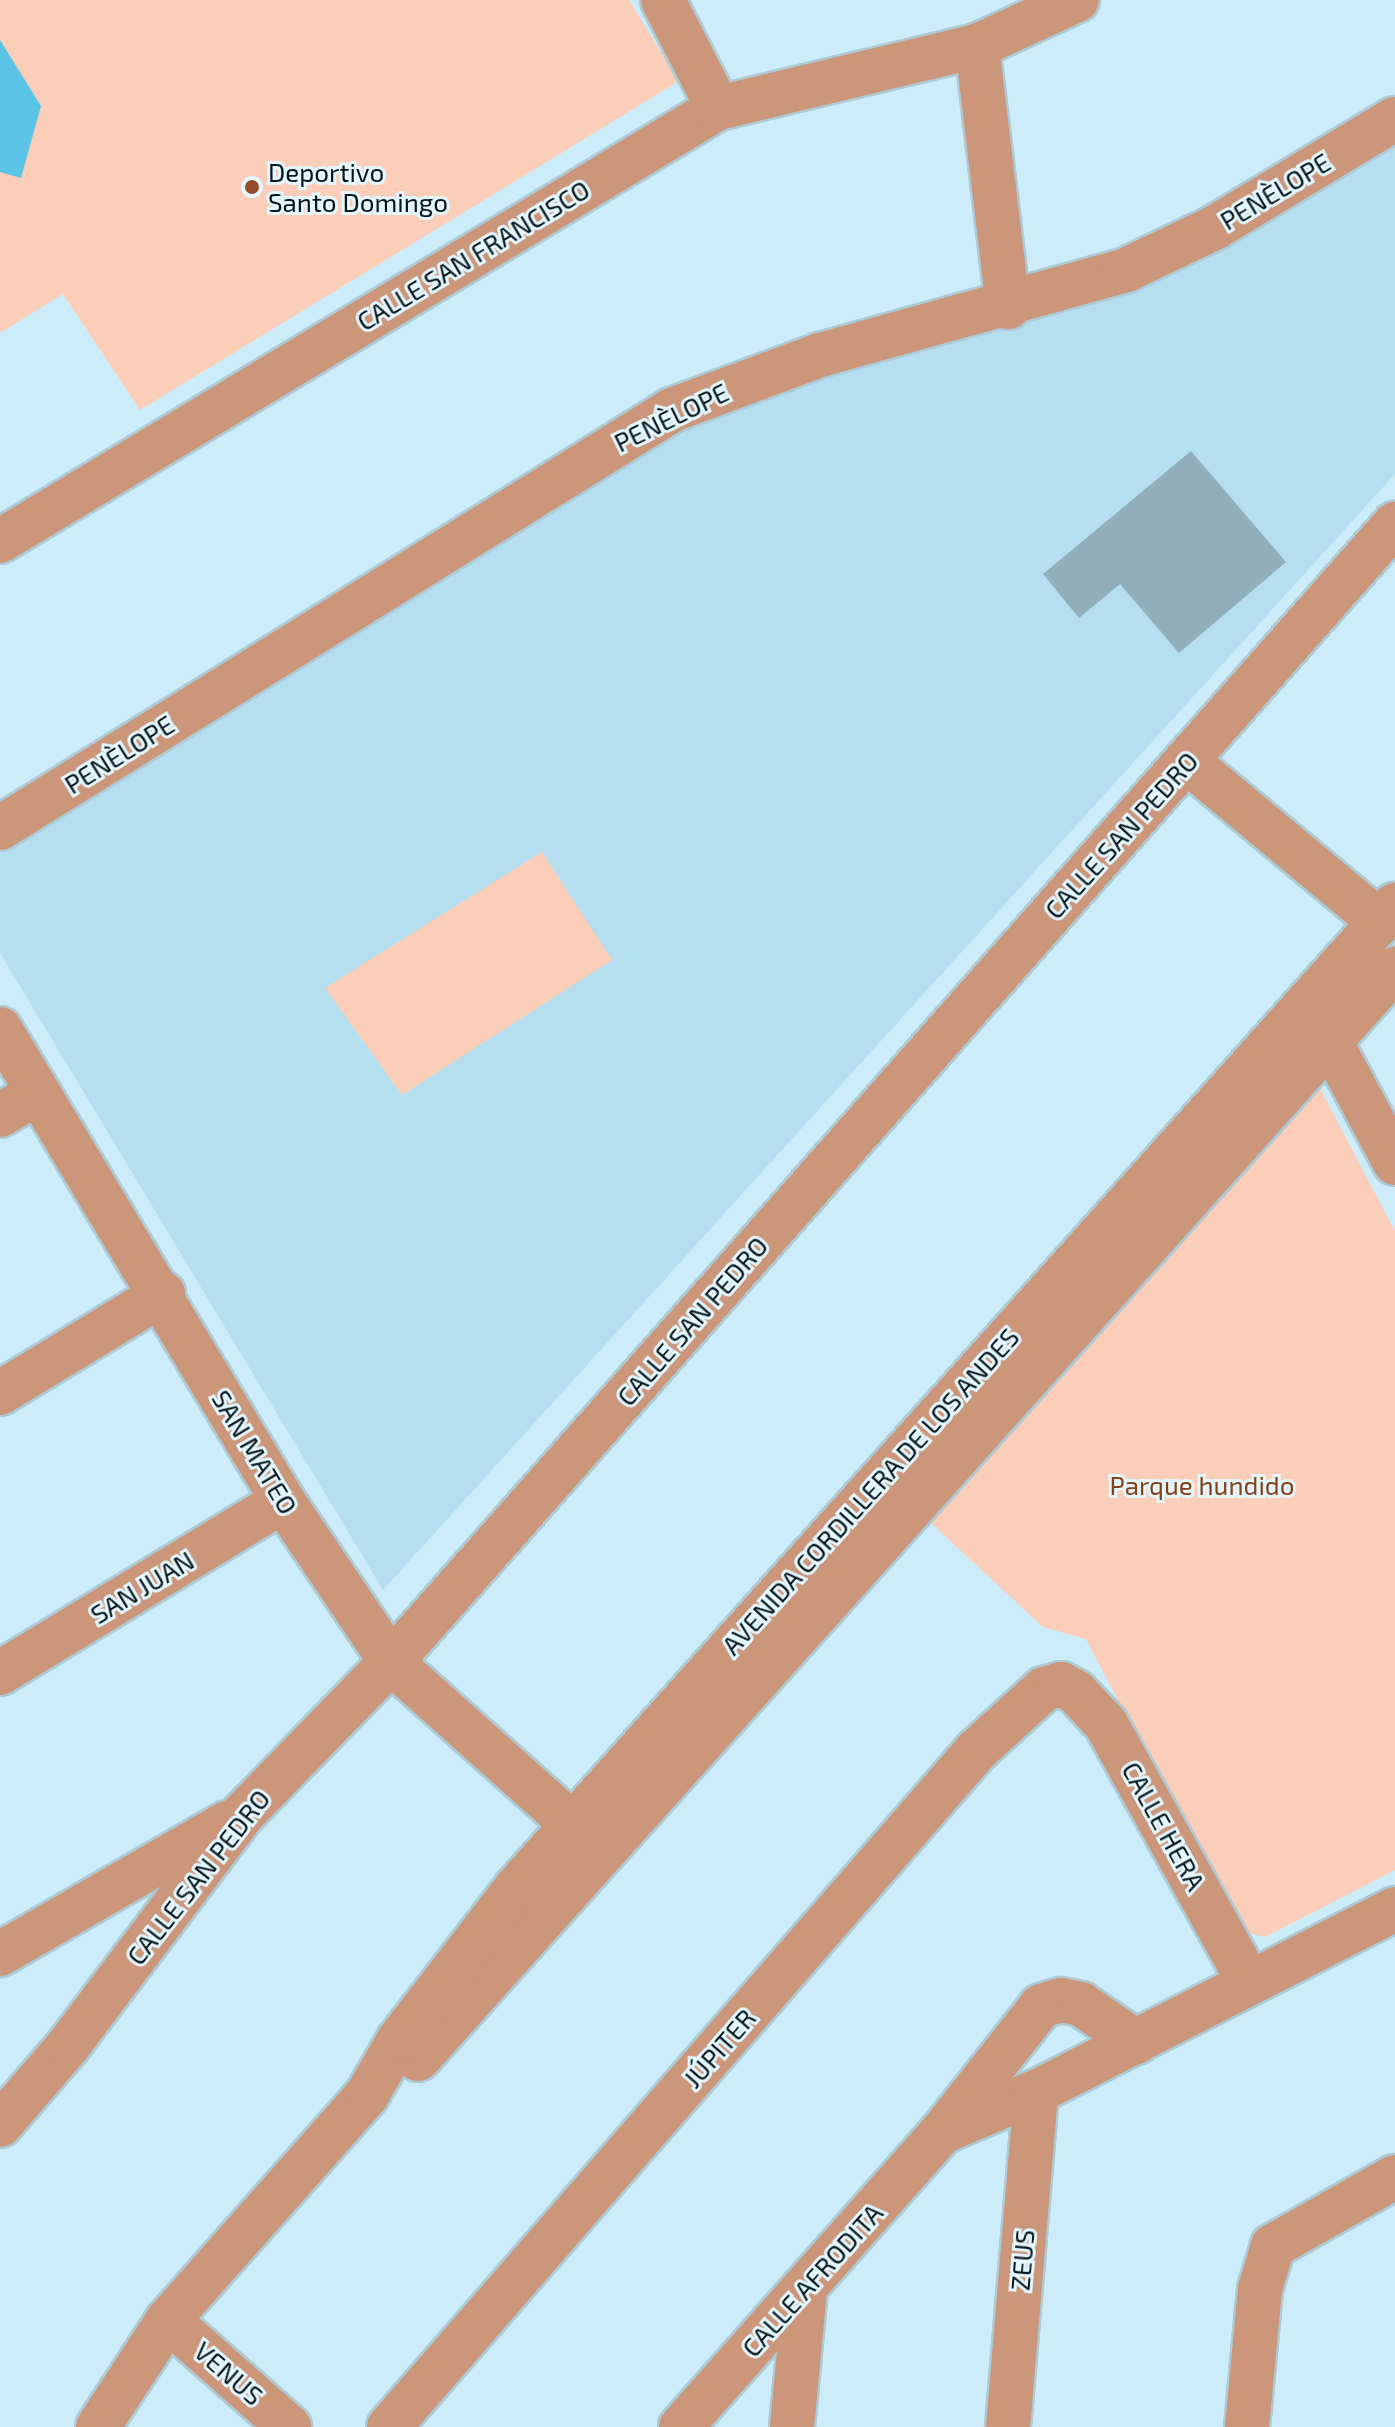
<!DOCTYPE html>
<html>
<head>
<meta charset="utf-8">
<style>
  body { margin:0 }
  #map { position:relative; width:1395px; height:2427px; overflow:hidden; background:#ccecf9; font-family:"Exo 2",sans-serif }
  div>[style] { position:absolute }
  .built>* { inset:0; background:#b5dfee }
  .green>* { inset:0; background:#faceb8 }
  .water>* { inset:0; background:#5bc4e6 }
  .building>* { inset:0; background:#90afbb }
  .roads { filter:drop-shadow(2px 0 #adcad5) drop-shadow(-2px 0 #adcad5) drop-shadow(0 2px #adcad5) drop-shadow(0 -2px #adcad5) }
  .minor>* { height:44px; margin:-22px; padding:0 22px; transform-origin:22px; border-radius:22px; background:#cb967a }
  .dots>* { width:22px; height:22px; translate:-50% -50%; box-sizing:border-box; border:4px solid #e3f7ff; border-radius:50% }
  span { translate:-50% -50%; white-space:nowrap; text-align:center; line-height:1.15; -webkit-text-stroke:6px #e3f7ff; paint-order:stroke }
  .poi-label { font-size:26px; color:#091519 }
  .left { translate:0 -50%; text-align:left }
  .street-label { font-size:26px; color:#091519 }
  .park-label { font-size:26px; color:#874015 }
</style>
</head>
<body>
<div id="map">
  <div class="built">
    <i style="clip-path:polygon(1395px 136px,1395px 474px,383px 1590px,0 953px,0 836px,702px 410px,1239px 229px)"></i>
  </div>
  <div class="green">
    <i style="clip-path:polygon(0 0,629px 0,679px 81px,140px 410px,63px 294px,0 333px)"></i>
    <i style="clip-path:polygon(542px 852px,612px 960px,402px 1095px,325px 988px)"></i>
    <i style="clip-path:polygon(1316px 1081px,1395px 1231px,1395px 1870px,1265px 1937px,1239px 1931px,1086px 1639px,1043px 1627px,920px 1513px)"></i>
  </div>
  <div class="water">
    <i style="clip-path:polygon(0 40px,41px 106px,21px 178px,0 172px)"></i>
  </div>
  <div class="building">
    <i style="clip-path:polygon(1191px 451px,1286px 562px,1179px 653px,1120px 584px,1079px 618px,1043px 574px)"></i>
  </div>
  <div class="roads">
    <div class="minor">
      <i style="left:663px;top:0;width:121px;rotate:63deg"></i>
      <i style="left:977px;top:46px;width:263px;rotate:83.2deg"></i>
      <i style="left:0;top:541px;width:838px;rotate:-31.09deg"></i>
      <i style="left:718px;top:108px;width:266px;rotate:-13.5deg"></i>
      <i style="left:977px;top:46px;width:110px;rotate:-24.7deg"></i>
      <i style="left:1188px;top:762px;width:250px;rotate:39.8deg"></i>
      <i style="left:0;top:828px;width:791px;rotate:-31.88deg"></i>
      <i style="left:672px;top:410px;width:158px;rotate:-20.4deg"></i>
      <i style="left:820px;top:355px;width:318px;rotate:-15.5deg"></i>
      <i style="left:1126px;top:270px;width:98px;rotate:-25.5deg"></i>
      <i style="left:1214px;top:228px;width:211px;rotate:-31.1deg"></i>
      <i style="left:0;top:1029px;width:550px;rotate:59.05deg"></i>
      <i style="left:283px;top:1501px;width:194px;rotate:56.1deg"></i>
      <i style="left:391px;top:1662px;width:243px;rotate:41.8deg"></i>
      <i style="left:1331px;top:1043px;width:136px;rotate:61.9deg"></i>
      <i style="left:0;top:1115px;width:44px;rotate:-30.1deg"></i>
      <i style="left:0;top:1393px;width:191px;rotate:-31.3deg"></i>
      <i style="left:0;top:1673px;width:331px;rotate:-31.3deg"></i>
      <i style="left:0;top:1954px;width:262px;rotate:-30deg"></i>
      <i style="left:418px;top:2059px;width:1464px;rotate:-48.13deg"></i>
      <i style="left:0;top:2125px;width:104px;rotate:-49.3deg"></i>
      <i style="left:68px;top:2046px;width:289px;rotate:-53deg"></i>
      <i style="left:242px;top:1815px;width:214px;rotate:-45.8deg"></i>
      <i style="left:391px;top:1662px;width:1518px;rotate:-48.58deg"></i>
      <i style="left:942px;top:2132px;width:160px;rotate:-51.8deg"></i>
      <i style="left:1041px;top:2006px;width:21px;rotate:-17deg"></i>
      <i style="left:1061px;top:2000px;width:20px;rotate:11deg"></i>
      <i style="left:1081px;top:2004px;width:67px;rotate:34.6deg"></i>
      <i style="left:168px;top:2320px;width:162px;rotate:41.5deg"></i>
      <i style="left:98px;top:2427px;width:128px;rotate:-56.8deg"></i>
      <i style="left:168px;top:2320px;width:300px;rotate:-48.5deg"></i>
      <i style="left:367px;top:2095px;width:64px;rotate:-59.8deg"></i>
      <i style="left:399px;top:2040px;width:192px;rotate:-52.4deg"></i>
      <i style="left:516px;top:1888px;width:1319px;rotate:-48.2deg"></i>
      <i style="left:389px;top:2427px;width:895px;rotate:-49.03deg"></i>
      <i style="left:976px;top:1751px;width:92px;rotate:-42.4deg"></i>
      <i style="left:1044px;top:1689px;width:18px;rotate:-16deg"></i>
      <i style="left:1061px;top:1684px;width:17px;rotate:28deg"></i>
      <i style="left:1076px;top:1692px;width:44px;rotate:46.8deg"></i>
      <i style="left:1106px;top:1724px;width:295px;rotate:61deg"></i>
      <i style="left:681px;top:2427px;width:394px;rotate:-48.5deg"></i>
      <i style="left:942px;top:2132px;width:102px;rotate:-23.1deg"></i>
      <i style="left:1036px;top:2092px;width:403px;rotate:-27deg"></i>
      <i style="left:792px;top:2427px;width:139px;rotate:-84.6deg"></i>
      <i style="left:1008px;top:2427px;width:336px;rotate:-85.2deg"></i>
      <i style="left:1247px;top:2427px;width:139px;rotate:-84.6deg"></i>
      <i style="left:1260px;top:2289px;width:45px;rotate:-73.2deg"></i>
      <i style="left:1273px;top:2246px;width:140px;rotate:-29.5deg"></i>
    </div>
  </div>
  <div class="dots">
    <i style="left:252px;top:187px;background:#954e27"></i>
  </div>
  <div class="poi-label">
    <span class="left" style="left:268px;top:187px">Deportivo<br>Santo Domingo</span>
  </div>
  <div class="street-label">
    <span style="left:1275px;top:191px;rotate:-31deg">PENÈLOPE</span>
    <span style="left:473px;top:255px;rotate:-31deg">CALLE SAN FRANCISCO</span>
    <span style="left:671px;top:417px;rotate:-26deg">PENÈLOPE</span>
    <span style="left:119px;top:754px;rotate:-32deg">PENÈLOPE</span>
    <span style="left:1121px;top:835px;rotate:-48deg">CALLE SAN PEDRO</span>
    <span style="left:692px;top:1321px;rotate:-49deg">CALLE SAN PEDRO</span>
    <span style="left:255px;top:1452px;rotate:59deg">SAN MATEO</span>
    <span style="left:870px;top:1491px;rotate:-48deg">AVENIDA CORDILLERA DE LOS ANDES</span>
    <span style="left:142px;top:1587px;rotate:-31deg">SAN JUAN</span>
    <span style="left:1164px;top:1826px;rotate:61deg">CALLE HERA</span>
    <span style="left:198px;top:1877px;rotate:-52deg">CALLE SAN PEDRO</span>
    <span style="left:719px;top:2048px;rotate:-49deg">JÚPITER</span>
    <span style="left:1022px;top:2260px;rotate:-85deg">ZEUS</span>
    <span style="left:812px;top:2280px;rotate:-48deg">CALLE AFRODITA</span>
    <span style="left:229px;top:2373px;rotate:41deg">VENUS</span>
  </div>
  <div class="park-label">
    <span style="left:1202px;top:1485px">Parque hundido</span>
  </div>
</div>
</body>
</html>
